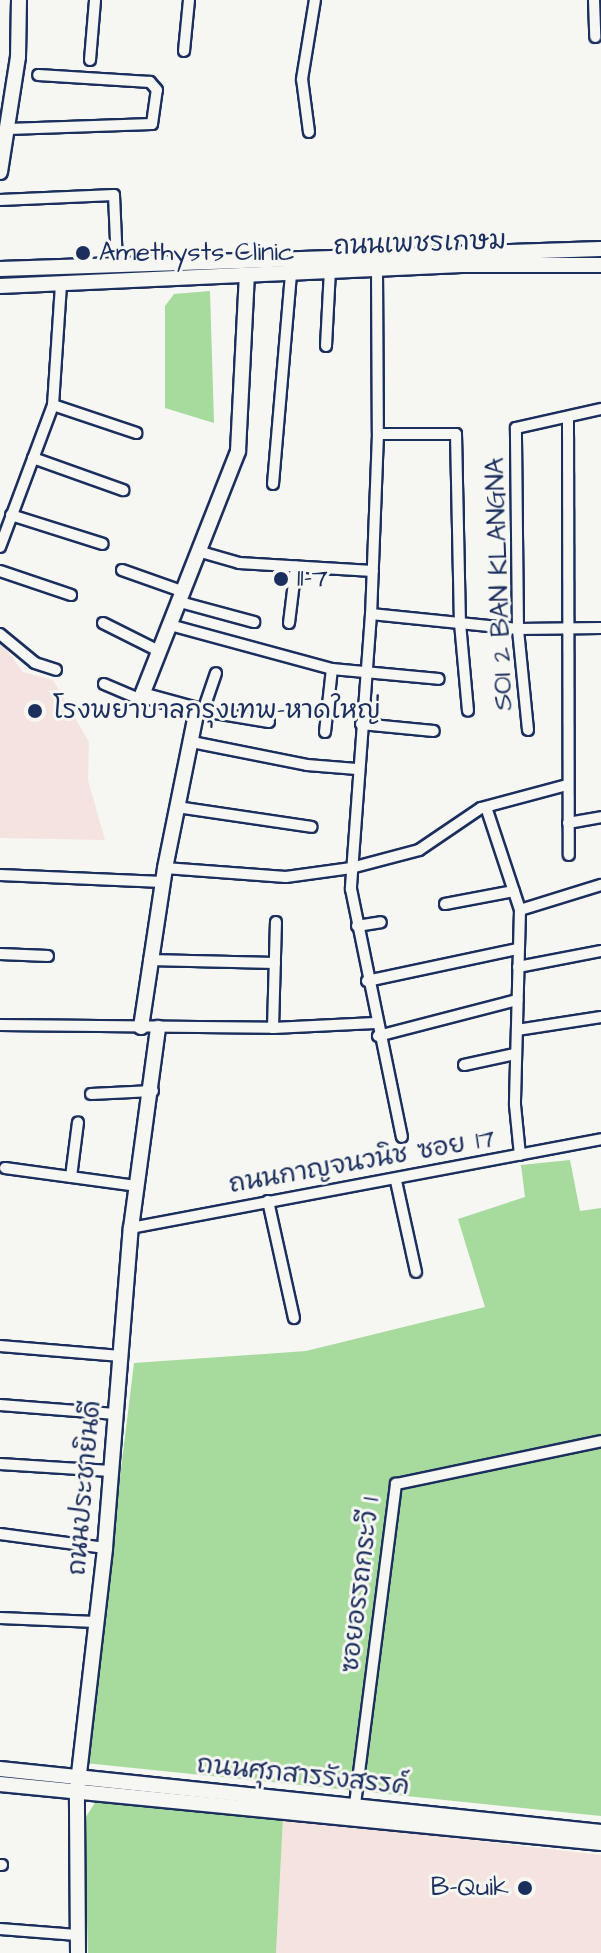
<!DOCTYPE html>
<html>
<head>
<meta charset="utf-8">
<style>
  body { margin:0 }
  #map { position:relative; width:601px; height:1953px; overflow:hidden; background:#f6f6f2; font-family:"Architects Daughter","Playpen Sans Thai",sans-serif }
  div>[style] { position:absolute }
  .built>* { inset:0; background:#f5e3df }
  .green>* { inset:0; background:#a6db9d }
  .roads { filter:drop-shadow(2px 0 #1b2f5e) drop-shadow(-2px 0 #1b2f5e) drop-shadow(0 2px #1b2f5e) drop-shadow(0 -2px #1b2f5e) }
  .street>* { height:10px; margin:-5px; padding:0 5px; transform-origin:5px; border-radius:5px; background:#f6f6f2 }
  .secondary>* { height:14px; margin:-7px; padding:0 7px; transform-origin:7px; border-radius:7px; background:#f6f6f2 }
  .dots>* { width:22px; height:22px; translate:-50% -50%; box-sizing:border-box; border:4px solid #f6f6f2; border-radius:50% }
  span { translate:-50% -50%; white-space:nowrap; text-align:center; line-height:1.15; -webkit-text-stroke:6px #f6f6f2; paint-order:stroke }
  .street-label { font-size:26px; color:#1b2f5e }
  .poi-label { font-size:26px; color:#1b2f5e }
  .left { translate:0 -50%; text-align:left }
  .right { translate:-100% -50%; text-align:right }
</style>
</head>
<body>
<div id="map">
  <div class="built">
    <i style="clip-path:polygon(0 641px,23px 672px,53px 680px,89px 742px,88px 780px,105px 840px,0 838px)"></i>
    <i style="clip-path:polygon(283px 1818px,601px 1855px,601px 1953px,276px 1953px)"></i>
  </div>
  <div class="green">
    <i style="clip-path:polygon(210px 291px,214px 423px,165px 408px,165px 306px,174px 294px)"></i>
    <i style="clip-path:polygon(570px 1160px,580px 1211px,601px 1208px,601px 1816px,85px 1763px,134px 1363px,306px 1351px,485px 1307px,458px 1219px,525px 1197px,521px 1165px)"></i>
    <i style="clip-path:polygon(98px 1798px,283px 1818px,276px 1953px,88px 1953px,84px 1820px)"></i>
  </div>
  <div class="roads">
    <div class="street">
      <i style="left:594px;top:0;width:37px;rotate:88deg"></i>
      <i style="left:184px;top:51px;width:51px;rotate:-84.4deg"></i>
      <i style="left:90px;top:60px;width:60px;rotate:-85.2deg"></i>
      <i style="left:8px;top:129px;width:144px;rotate:-2deg"></i>
      <i style="left:152px;top:124px;width:34px;rotate:-82deg"></i>
      <i style="left:157px;top:90px;width:11px;rotate:-131deg"></i>
      <i style="left:150px;top:82px;width:112px;rotate:-176.4deg"></i>
      <i style="left:309px;top:132px;width:53px;rotate:-97.5deg"></i>
      <i style="left:302px;top:79px;width:80px;rotate:-80.7deg"></i>
      <i style="left:0;top:200px;width:114px;rotate:-2.5deg"></i>
      <i style="left:114px;top:195px;width:70px;rotate:87.5deg"></i>
      <i style="left:377px;top:269px;width:165px;rotate:89.7deg"></i>
      <i style="left:378px;top:434px;width:180px;rotate:92.2deg"></i>
      <i style="left:371px;top:614px;width:276px;rotate:94.2deg"></i>
      <i style="left:351px;top:889px;width:253px;rotate:78.4deg"></i>
      <i style="left:326px;top:346px;width:76px;rotate:-87deg"></i>
      <i style="left:53px;top:405px;width:88px;rotate:18.6deg"></i>
      <i style="left:568px;top:417px;width:438px;rotate:89.9deg"></i>
      <i style="left:378px;top:434px;width:78px"></i>
      <i style="left:456px;top:434px;width:189px;rotate:88.8deg"></i>
      <i style="left:460px;top:623px;width:88px;rotate:84.8deg"></i>
      <i style="left:33px;top:458px;width:96px;rotate:19.6deg"></i>
      <i style="left:273px;top:484px;width:213px;rotate:-85.1deg"></i>
      <i style="left:11px;top:515px;width:96px;rotate:17.5deg"></i>
      <i style="left:0;top:547px;width:152px;rotate:-69.5deg"></i>
      <i style="left:53px;top:405px;width:122px;rotate:-86.2deg"></i>
      <i style="left:201px;top:552px;width:40px;rotate:16deg"></i>
      <i style="left:239px;top:563px;width:134px;rotate:3.4deg"></i>
      <i style="left:122px;top:570px;width:66px;rotate:19.5deg"></i>
      <i style="left:0;top:571px;width:75px;rotate:18.7deg"></i>
      <i style="left:180px;top:602px;width:77px;rotate:15.1deg"></i>
      <i style="left:371px;top:614px;width:148px;rotate:5.8deg"></i>
      <i style="left:518px;top:629px;width:83px;rotate:-0.7deg"></i>
      <i style="left:103px;top:623px;width:63px;rotate:26.6deg"></i>
      <i style="left:289px;top:623px;width:57px;rotate:-83deg"></i>
      <i style="left:170px;top:625px;width:168px;rotate:15.2deg"></i>
      <i style="left:332px;top:669px;width:107px;rotate:5.3deg"></i>
      <i style="left:0;top:634px;width:45px;rotate:39.6deg"></i>
      <i style="left:35px;top:663px;width:22px;rotate:18deg"></i>
      <i style="left:104px;top:684px;width:39px;rotate:23deg"></i>
      <i style="left:197px;top:710px;width:73px;rotate:9.5deg"></i>
      <i style="left:203px;top:711px;width:40px;rotate:-71.1deg"></i>
      <i style="left:361px;top:724px;width:73px;rotate:5.5deg"></i>
      <i style="left:528px;top:730px;width:101px;rotate:-95.7deg"></i>
      <i style="left:518px;top:629px;width:201px;rotate:-90.6deg"></i>
      <i style="left:516px;top:428px;width:87px;rotate:-12.6deg"></i>
      <i style="left:325px;top:732px;width:63px;rotate:-83.7deg"></i>
      <i style="left:192px;top:742px;width:117px;rotate:11.3deg"></i>
      <i style="left:307px;top:765px;width:50px;rotate:4.6deg"></i>
      <i style="left:177px;top:807px;width:136px;rotate:8.4deg"></i>
      <i style="left:487px;top:810px;width:105px;rotate:71.7deg"></i>
      <i style="left:520px;top:910px;width:195px;rotate:91.5deg"></i>
      <i style="left:515px;top:1105px;width:50px;rotate:84.3deg"></i>
      <i style="left:568px;top:823px;width:34px;rotate:-10deg"></i>
      <i style="left:165px;top:868px;width:121px;rotate:4.3deg"></i>
      <i style="left:286px;top:877px;width:66px;rotate:-7.9deg"></i>
      <i style="left:351px;top:868px;width:70px;rotate:-14.8deg"></i>
      <i style="left:419px;top:850px;width:75px;rotate:-34.1deg"></i>
      <i style="left:481px;top:808px;width:89px;rotate:-15deg"></i>
      <i style="left:0;top:875px;width:163px;rotate:2.5deg"></i>
      <i style="left:445px;top:904px;width:70px;rotate:-10.7deg"></i>
      <i style="left:520px;top:910px;width:85px;rotate:-17.2deg"></i>
      <i style="left:357px;top:926px;width:24px;rotate:-9deg"></i>
      <i style="left:0;top:954px;width:48px;rotate:2.4deg"></i>
      <i style="left:149px;top:960px;width:126px;rotate:1.4deg"></i>
      <i style="left:518px;top:967px;width:85px;rotate:-10.9deg"></i>
      <i style="left:367px;top:981px;width:154px;rotate:-12deg"></i>
      <i style="left:0;top:1025px;width:273px;rotate:0.6deg"></i>
      <i style="left:273px;top:1028px;width:102px;rotate:-2.8deg"></i>
      <i style="left:273px;top:1028px;width:106px;rotate:-88.4deg"></i>
      <i style="left:517px;top:1030px;width:85px;rotate:-8.8deg"></i>
      <i style="left:378px;top:1036px;width:144px;rotate:-14.5deg"></i>
      <i style="left:464px;top:1065px;width:52px;rotate:-12.2deg"></i>
      <i style="left:91px;top:1094px;width:62px;rotate:-2.8deg"></i>
      <i style="left:5px;top:1168px;width:132px;rotate:7.8deg"></i>
      <i style="left:71px;top:1177px;width:55px;rotate:-82.7deg"></i>
      <i style="left:396px;top:1181px;width:93px;rotate:77.6deg"></i>
      <i style="left:268px;top:1201px;width:120px;rotate:77.5deg"></i>
      <i style="left:131px;top:1228px;width:478px;rotate:-10.7deg"></i>
      <i style="left:0;top:1346px;width:121px;rotate:4.7deg"></i>
      <i style="left:0;top:1405px;width:116px;rotate:4.4deg"></i>
      <i style="left:0;top:1464px;width:111px;rotate:3.6deg"></i>
      <i style="left:0;top:1534px;width:106px;rotate:7.6deg"></i>
      <i style="left:0;top:1618px;width:96px;rotate:2.4deg"></i>
      <i style="left:355px;top:1804px;width:323px;rotate:-82.7deg"></i>
      <i style="left:396px;top:1484px;width:209px;rotate:-11.8deg"></i>
      <i style="left:0;top:1865px;width:2px"></i>
      <i style="left:0;top:1929px;width:77px;rotate:4.5deg"></i>
    </div>
    <div class="secondary">
      <i style="left:0;top:172px;width:116px;rotate:-81.1deg"></i>
      <i style="left:18px;top:57px;width:57px;rotate:-89deg"></i>
      <i style="left:0;top:269px;width:601px;rotate:-1.91deg"></i>
      <i style="left:0;top:286px;width:462px;rotate:-2.6deg"></i>
      <i style="left:462px;top:265px;width:139px"></i>
      <i style="left:141px;top:1027px;width:161px;rotate:-81.4deg"></i>
      <i style="left:165px;top:868px;width:161px;rotate:-78.6deg"></i>
      <i style="left:197px;top:710px;width:57px;rotate:-164.7deg"></i>
      <i style="left:142px;top:695px;width:262px;rotate:-68.5deg"></i>
      <i style="left:238px;top:451px;width:176px;rotate:-87.1deg"></i>
      <i style="left:0;top:1769px;width:604px;rotate:5.98deg"></i>
      <i style="left:0;top:1784px;width:604px;rotate:5.61deg"></i>
      <i style="left:78px;top:1953px;width:162px;rotate:-90.4deg"></i>
      <i style="left:77px;top:1791px;width:245px;rotate:-83.4deg"></i>
      <i style="left:105px;top:1548px;width:321px;rotate:-85.4deg"></i>
      <i style="left:131px;top:1228px;width:202px;rotate:-82.3deg"></i>
    </div>
  </div>
  <div class="dots">
    <i style="left:83px;top:253px;background:#1b2f5e"></i>
    <i style="left:281px;top:579px;background:#1b2f5e"></i>
    <i style="left:35px;top:711px;background:#1b2f5e"></i>
    <i style="left:525px;top:1888px;background:#1b2f5e"></i>
  </div>
  <div class="street-label">
    <span style="left:420px;top:244px;rotate:-2deg">ถนนเพชรเกษม</span>
    <span style="left:500px;top:584px;rotate:-92deg">SOI 2 BAN KLANGNA</span>
    <span style="left:362px;top:1162px;rotate:-10deg">ถนนกาญจนวนิช ซอย 17</span>
    <span style="left:85px;top:1488px;rotate:-85deg">ถนนประชายินดี</span>
    <span style="left:361px;top:1585px;rotate:-83deg">ซอยอรรถกระวี 1</span>
    <span style="left:303px;top:1776px;rotate:6deg">ถนนศุภสารรังสรรค์</span>
  </div>
  <div class="poi-label">
    <span class="left" style="left:99px;top:253px">Amethysts Clinic</span>
    <span class="left" style="left:297px;top:579px">11-7</span>
    <span class="left" style="left:53px;top:711px">โรงพยาบาลกรุงเทพ-หาดใหญ่</span>
    <span class="right" style="left:509px;top:1888px">B-Quik</span>
  </div>
</div>
</body>
</html>
